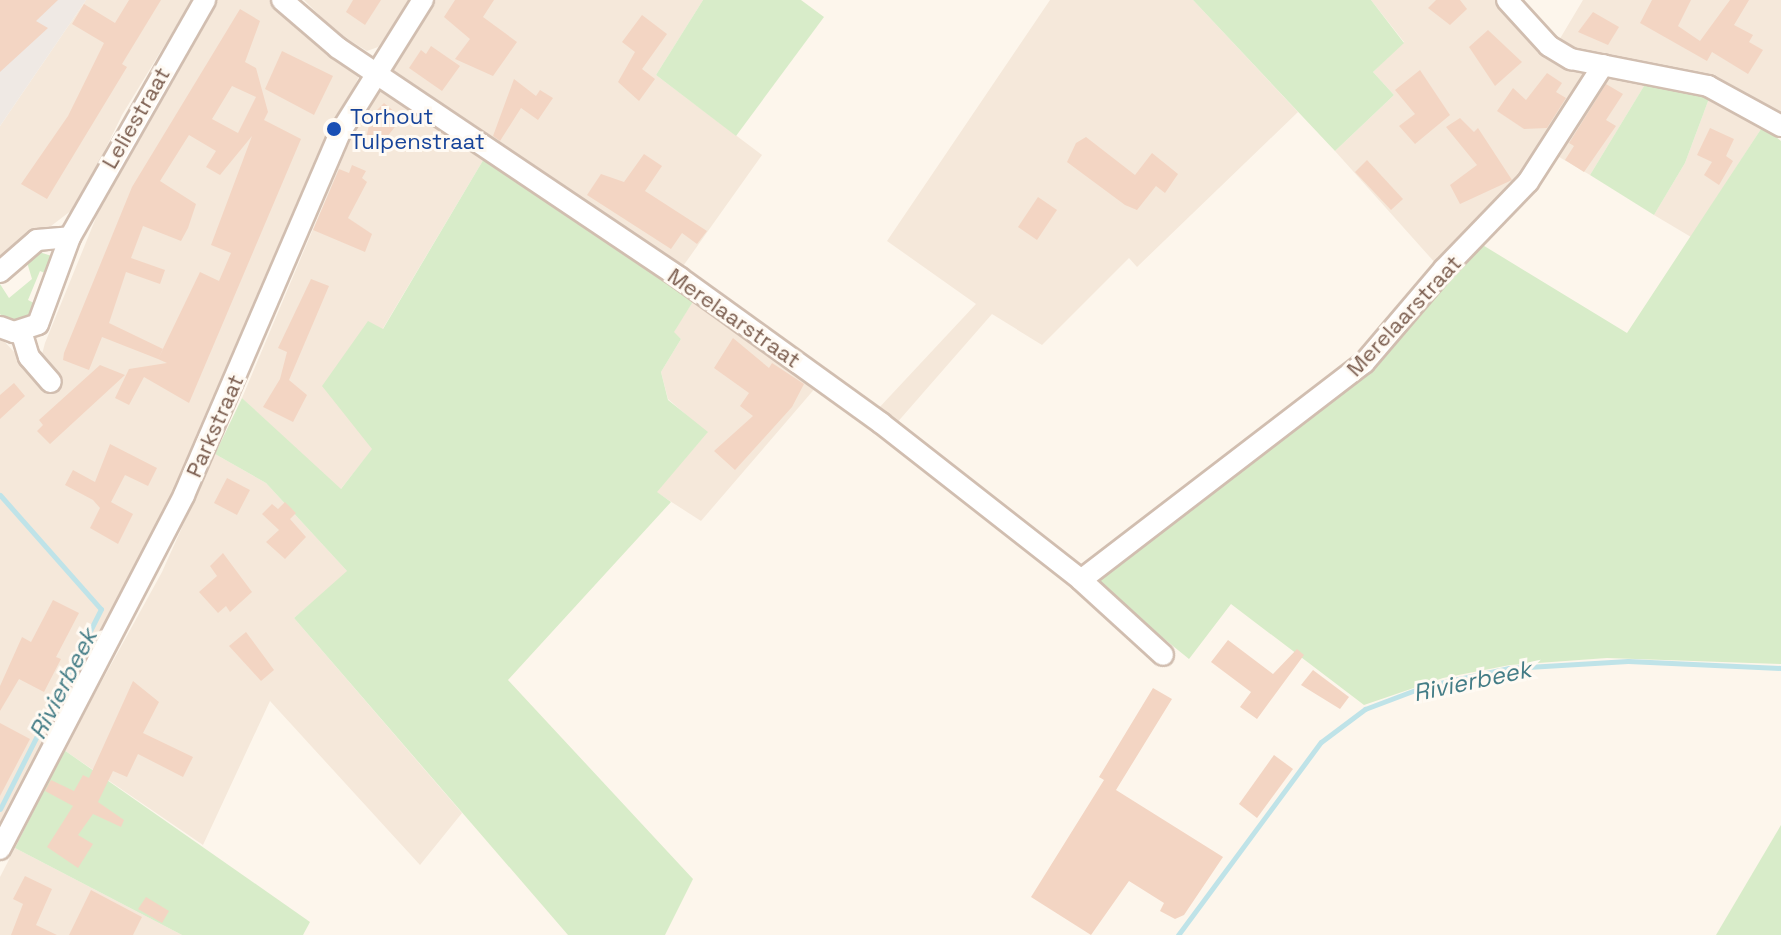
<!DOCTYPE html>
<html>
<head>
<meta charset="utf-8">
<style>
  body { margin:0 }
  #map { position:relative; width:1781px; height:935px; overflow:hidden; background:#fdf6ec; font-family:"Space Grotesk",sans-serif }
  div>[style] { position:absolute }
  .residential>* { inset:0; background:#f5e8da }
  .industrial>* { inset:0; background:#efe9e4 }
  .green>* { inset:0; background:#d8ecc9 }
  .stream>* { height:5px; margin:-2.5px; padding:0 2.5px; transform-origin:2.5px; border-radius:2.5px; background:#bfe3e8 }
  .building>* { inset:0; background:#f3d5c3 }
  .roads { filter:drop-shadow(2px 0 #d1beb0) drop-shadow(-2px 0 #d1beb0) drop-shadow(0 2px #d1beb0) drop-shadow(0 -2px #d1beb0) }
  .minor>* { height:20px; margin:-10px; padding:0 10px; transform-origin:10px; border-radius:10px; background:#fff }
  .dots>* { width:22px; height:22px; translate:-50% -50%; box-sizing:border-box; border:4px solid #fffaf3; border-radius:50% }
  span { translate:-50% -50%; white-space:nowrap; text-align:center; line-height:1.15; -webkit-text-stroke:6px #fffaf3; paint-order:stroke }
  .transit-label { font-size:22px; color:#164399 }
  .left { translate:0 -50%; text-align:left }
  .street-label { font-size:22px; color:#7a5c4d }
  .water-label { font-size:24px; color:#437c86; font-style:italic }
</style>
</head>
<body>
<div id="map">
  <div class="residential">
    <i style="clip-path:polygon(86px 0,192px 0,122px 115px,83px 195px,72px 210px,0 265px,0 126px)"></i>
    <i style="clip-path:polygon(213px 0,271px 0,359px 76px,171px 498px,0 828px,0 337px,50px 390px,41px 358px,45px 343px,115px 171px)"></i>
    <i style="clip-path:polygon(304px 0,413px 0,378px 47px,367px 51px,336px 32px)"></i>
    <i style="clip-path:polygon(436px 0,703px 0,656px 75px,762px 155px,681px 269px,395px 80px,392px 70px,400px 53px)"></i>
    <i style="clip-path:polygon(1050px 0,1193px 0,1298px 112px,1137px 267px,1129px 258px,1042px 345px,992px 314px,895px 425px,877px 410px,976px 304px,887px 241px)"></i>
    <i style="clip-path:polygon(1371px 0,1497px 0,1590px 73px,1568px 112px,1496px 207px,1437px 265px,1335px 151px,1394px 95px,1373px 72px,1404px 42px)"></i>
    <i style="clip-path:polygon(1583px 0,1781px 0,1781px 112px,1704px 75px,1587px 55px,1558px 42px)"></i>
    <i style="clip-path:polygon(1605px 72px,1647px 81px,1590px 175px,1554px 154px)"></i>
    <i style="clip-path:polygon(381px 90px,402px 96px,485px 157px,382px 330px,368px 322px,372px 450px,340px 490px,242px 398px,358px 122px,372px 94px)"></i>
    <i style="clip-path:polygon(1710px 96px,1763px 126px,1691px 237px,1654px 215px,1685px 163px)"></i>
    <i style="clip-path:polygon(694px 300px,817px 386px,701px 521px,656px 492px,707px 433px,668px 399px,661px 372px,681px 339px,673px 332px)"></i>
    <i style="clip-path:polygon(215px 454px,266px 483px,348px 572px,294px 618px,462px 813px,420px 865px,270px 701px,203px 845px,64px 750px,162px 572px)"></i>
    <i style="clip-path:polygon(15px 848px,182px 935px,0 935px,0 877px)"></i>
  </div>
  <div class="industrial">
    <i style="clip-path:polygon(0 0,86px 0,0 126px)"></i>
  </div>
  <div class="green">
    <i style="clip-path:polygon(703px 0,801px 0,824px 17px,736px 136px,656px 75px)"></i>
    <i style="clip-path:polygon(1193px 0,1371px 0,1404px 43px,1373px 72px,1394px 95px,1335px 151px)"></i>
    <i style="clip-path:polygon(1647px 81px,1710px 96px,1685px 163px,1654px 215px,1590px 175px)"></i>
    <i style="clip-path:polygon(1763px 126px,1781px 141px,1781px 664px,1607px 658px,1510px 665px,1443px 678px,1364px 705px,1231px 604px,1189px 659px,1094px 582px,1350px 386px,1405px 320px,1481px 244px,1627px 333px)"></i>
    <i style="clip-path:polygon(485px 157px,694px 300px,674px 332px,681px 339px,661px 372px,668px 400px,708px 432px,657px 492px,671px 502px,508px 680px,693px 879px,665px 935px,568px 935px,294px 618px,347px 571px,266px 483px,215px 454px,242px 398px,341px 489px,372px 449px,322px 386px,368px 321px,383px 329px)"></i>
    <i style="clip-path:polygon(39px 252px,55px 257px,52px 276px,40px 271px,28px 300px,40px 306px,35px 317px,9px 324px,0 314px,0 284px,9px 298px,32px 279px,26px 259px)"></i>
    <i style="clip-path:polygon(64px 750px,310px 922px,303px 935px,182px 935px,15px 848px)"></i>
    <i style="clip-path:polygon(1781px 825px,1781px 935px,1716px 935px)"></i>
  </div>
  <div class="stream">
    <i style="left:0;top:495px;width:152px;rotate:48.5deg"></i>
    <i style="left:101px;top:609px;width:224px;rotate:116.8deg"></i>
    <i style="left:1178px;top:935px;width:240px;rotate:-53.5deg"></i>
    <i style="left:1321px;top:742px;width:55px;rotate:-36.9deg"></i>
    <i style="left:1365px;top:709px;width:65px;rotate:-20.7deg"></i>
    <i style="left:1426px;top:686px;width:85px;rotate:-12.2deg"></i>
    <i style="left:1509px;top:668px;width:119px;rotate:-3.4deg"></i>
    <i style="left:1628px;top:661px;width:153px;rotate:2.6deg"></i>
  </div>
  <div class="building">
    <i style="clip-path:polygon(0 0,58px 0,36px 21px,48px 28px,0 72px)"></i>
    <i style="clip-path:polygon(129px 0,161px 0,122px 64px,127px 67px,47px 199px,21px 184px,68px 116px,104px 43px,72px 24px,84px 4px,115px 23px)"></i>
    <i style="clip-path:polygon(353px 0,381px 0,365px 25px,346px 12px)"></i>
    <i style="clip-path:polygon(455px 0,494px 0,483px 17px,517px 42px,493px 76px,455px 59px,470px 39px,444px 17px)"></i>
    <i style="clip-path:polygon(1436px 0,1460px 0,1467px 9px,1450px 25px,1428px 8px)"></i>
    <i style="clip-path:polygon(1652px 0,1691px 0,1678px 26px,1700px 41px,1730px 0,1749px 0,1734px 25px,1753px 35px,1749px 42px,1763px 50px,1748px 74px,1712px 52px,1707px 61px,1640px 23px)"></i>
    <i style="clip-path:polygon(evenodd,240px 9px,260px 21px,245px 62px,256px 68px,268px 112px,264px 120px,301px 139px,189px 403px,144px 377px,129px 405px,115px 398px,129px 369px,167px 363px,158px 359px,200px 272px,219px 281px,231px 253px,211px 245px,252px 136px,220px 175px,206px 167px,216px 151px,189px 135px,160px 181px,196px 204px,188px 228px,181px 241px,143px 226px,131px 258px,165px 270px,160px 284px,126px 272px,109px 323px,163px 349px,158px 359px,102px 337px,89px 370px,63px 360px,64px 353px,132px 187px,240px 9px,232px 86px,256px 97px,238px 133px,212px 119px,232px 86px)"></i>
    <i style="clip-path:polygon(1593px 12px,1619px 27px,1608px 45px,1578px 32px)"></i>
    <i style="clip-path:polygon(642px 15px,667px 34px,642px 69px,655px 79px,639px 101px,618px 82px,635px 52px,622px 42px)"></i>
    <i style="clip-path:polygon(1488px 30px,1522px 62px,1495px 86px,1469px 47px)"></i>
    <i style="clip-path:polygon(431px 46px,460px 66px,442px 91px,409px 68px,421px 50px,426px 54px)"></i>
    <i style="clip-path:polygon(282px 51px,333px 76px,314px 115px,265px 89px)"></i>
    <i style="clip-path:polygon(1420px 70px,1450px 115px,1415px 144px,1399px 126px,1415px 114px,1395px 90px)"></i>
    <i style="clip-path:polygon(1547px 73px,1562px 83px,1556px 92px,1566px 98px,1547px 128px,1524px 129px,1497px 111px,1513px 88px,1526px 100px)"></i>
    <i style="clip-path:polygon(514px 79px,536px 96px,540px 90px,553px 98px,538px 120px,521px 108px,500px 141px,493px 136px)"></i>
    <i style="clip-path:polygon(1606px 84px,1623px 94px,1606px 120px,1616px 126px,1584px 172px,1565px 160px,1574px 146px,1569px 143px)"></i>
    <i style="clip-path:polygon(384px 103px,402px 118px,379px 147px,366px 139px,371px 116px)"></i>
    <i style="clip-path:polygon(1460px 118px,1474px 132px,1478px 128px,1512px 180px,1460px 204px,1450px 185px,1477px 165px,1446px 127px)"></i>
    <i style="clip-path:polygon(1710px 128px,1734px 139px,1726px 156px,1733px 161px,1719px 185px,1704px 175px,1712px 162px,1697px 155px)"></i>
    <i style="clip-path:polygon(1086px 137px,1135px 175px,1152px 153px,1178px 174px,1165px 193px,1156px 186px,1137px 210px,1125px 205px,1067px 162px,1076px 143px)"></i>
    <i style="clip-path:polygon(644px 154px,662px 166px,645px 191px,707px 231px,697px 244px,682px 233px,671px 249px,587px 195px,601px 174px,624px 182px)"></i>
    <i style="clip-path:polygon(1367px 160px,1403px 199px,1391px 210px,1355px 172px)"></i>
    <i style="clip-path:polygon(352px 165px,366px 171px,362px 178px,367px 182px,348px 218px,372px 234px,365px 252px,313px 230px,339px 169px,349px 173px)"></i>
    <i style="clip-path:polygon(1038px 197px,1057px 210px,1037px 240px,1018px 227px)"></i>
    <i style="clip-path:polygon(311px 279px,329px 286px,289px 380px,307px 395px,293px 422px,263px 407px,280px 379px,287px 352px,278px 348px)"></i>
    <i style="clip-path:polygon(733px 338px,769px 368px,772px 363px,804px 384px,792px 407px,735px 470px,714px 451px,753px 416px,740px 406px,749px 393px,714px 368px)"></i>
    <i style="clip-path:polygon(100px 365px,125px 375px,50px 444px,37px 431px,43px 425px,39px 420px)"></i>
    <i style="clip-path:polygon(14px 383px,25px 396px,0 419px,0 395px)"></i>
    <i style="clip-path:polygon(110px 444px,157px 468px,148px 486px,125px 475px,111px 502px,133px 514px,118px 544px,90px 528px,100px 508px,93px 500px,65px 485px,73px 470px,95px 482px)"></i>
    <i style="clip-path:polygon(227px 478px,250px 490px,237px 515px,214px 503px)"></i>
    <i style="clip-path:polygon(285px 502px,296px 513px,290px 519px,306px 537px,285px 559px,266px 542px,279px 530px,262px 514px,272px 504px,278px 509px)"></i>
    <i style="clip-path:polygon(223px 553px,252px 592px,230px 612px,226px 606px,218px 613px,199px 592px,217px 576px,210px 566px)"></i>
    <i style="clip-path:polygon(53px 600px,79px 613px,56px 657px,61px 659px,44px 692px,19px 679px,0 711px,0 686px,22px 637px,31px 642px)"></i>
    <i style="clip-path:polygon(246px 632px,274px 670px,261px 681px,229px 646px)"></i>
    <i style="clip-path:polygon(1228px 640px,1273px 674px,1297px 649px,1304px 655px,1257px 719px,1240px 707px,1251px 692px,1211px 662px)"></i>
    <i style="clip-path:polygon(1313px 670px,1349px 697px,1340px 709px,1301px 685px)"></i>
    <i style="clip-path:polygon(133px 681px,159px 702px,143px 733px,193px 757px,183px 777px,138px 754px,127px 777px,113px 771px,98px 802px,124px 820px,121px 827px,93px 814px,78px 835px,93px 844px,78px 868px,47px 847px,73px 806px,45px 791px,51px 780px,74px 791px,83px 775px,89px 778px)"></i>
    <i style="clip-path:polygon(1153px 688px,1172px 699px,1116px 790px,1223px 857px,1184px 915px,1175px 919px,1160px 911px,1164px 903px,1129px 881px,1091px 935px,1031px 897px,1104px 780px,1099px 777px)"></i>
    <i style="clip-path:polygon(0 723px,30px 739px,0 796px)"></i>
    <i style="clip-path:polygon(1274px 755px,1293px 769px,1257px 818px,1239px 804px)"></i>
    <i style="clip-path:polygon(25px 876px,52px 889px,36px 925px,57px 935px,11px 935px,23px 904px,13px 899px)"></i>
    <i style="clip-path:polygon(91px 890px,142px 917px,133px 935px,69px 935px)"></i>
    <i style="clip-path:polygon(146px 897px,169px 911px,162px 923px,138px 909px)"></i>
  </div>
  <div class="roads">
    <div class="minor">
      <i style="left:282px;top:0;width:74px;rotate:40.6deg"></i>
      <i style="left:338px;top:48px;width:412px;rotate:33.9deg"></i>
      <i style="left:680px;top:278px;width:248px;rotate:35.8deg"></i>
      <i style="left:881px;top:423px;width:254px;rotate:38.1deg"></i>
      <i style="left:1081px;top:580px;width:357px;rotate:-37.5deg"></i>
      <i style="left:1364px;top:363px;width:123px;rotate:-49.6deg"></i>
      <i style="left:1444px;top:269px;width:121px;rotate:-46deg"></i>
      <i style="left:1528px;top:182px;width:139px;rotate:-57.3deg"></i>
      <i style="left:1507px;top:0;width:62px;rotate:47.6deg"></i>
      <i style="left:1549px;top:46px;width:26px;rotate:31deg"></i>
      <i style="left:1571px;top:59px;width:140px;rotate:11.1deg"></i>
      <i style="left:1708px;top:86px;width:83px;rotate:28.7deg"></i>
      <i style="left:0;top:272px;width:49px;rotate:-40.9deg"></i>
      <i style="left:37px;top:240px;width:33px;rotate:-5deg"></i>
      <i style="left:0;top:327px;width:15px;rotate:20deg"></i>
      <i style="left:14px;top:332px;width:25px;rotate:-18deg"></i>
      <i style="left:38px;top:324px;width:93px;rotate:-69.8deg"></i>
      <i style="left:70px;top:237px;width:273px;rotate:-60.3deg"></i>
      <i style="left:21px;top:331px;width:27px;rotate:73deg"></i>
      <i style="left:29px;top:357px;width:33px;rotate:49deg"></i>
      <i style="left:1081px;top:580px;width:111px;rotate:42.4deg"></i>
      <i style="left:0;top:849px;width:399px;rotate:-62.5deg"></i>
      <i style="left:184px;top:495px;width:396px;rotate:-66.7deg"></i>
      <i style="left:341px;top:131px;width:155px;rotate:-58deg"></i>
    </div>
  </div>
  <div class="dots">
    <i style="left:334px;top:129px;background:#1a4fb4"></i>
  </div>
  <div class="transit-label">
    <span class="left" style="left:350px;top:129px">Torhout<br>Tulpenstraat</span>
  </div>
  <div class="street-label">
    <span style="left:136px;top:118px;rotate:-60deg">Leliestraat</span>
    <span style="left:1404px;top:316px;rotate:-47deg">Merelaarstraat</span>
    <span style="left:734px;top:318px;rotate:35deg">Merelaarstraat</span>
    <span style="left:215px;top:426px;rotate:-66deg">Parkstraat</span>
  </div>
  <div class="water-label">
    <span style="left:1472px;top:681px;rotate:-12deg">Rivierbeek</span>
    <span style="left:63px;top:684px;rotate:-63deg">Rivierbeek</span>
  </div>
</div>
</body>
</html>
